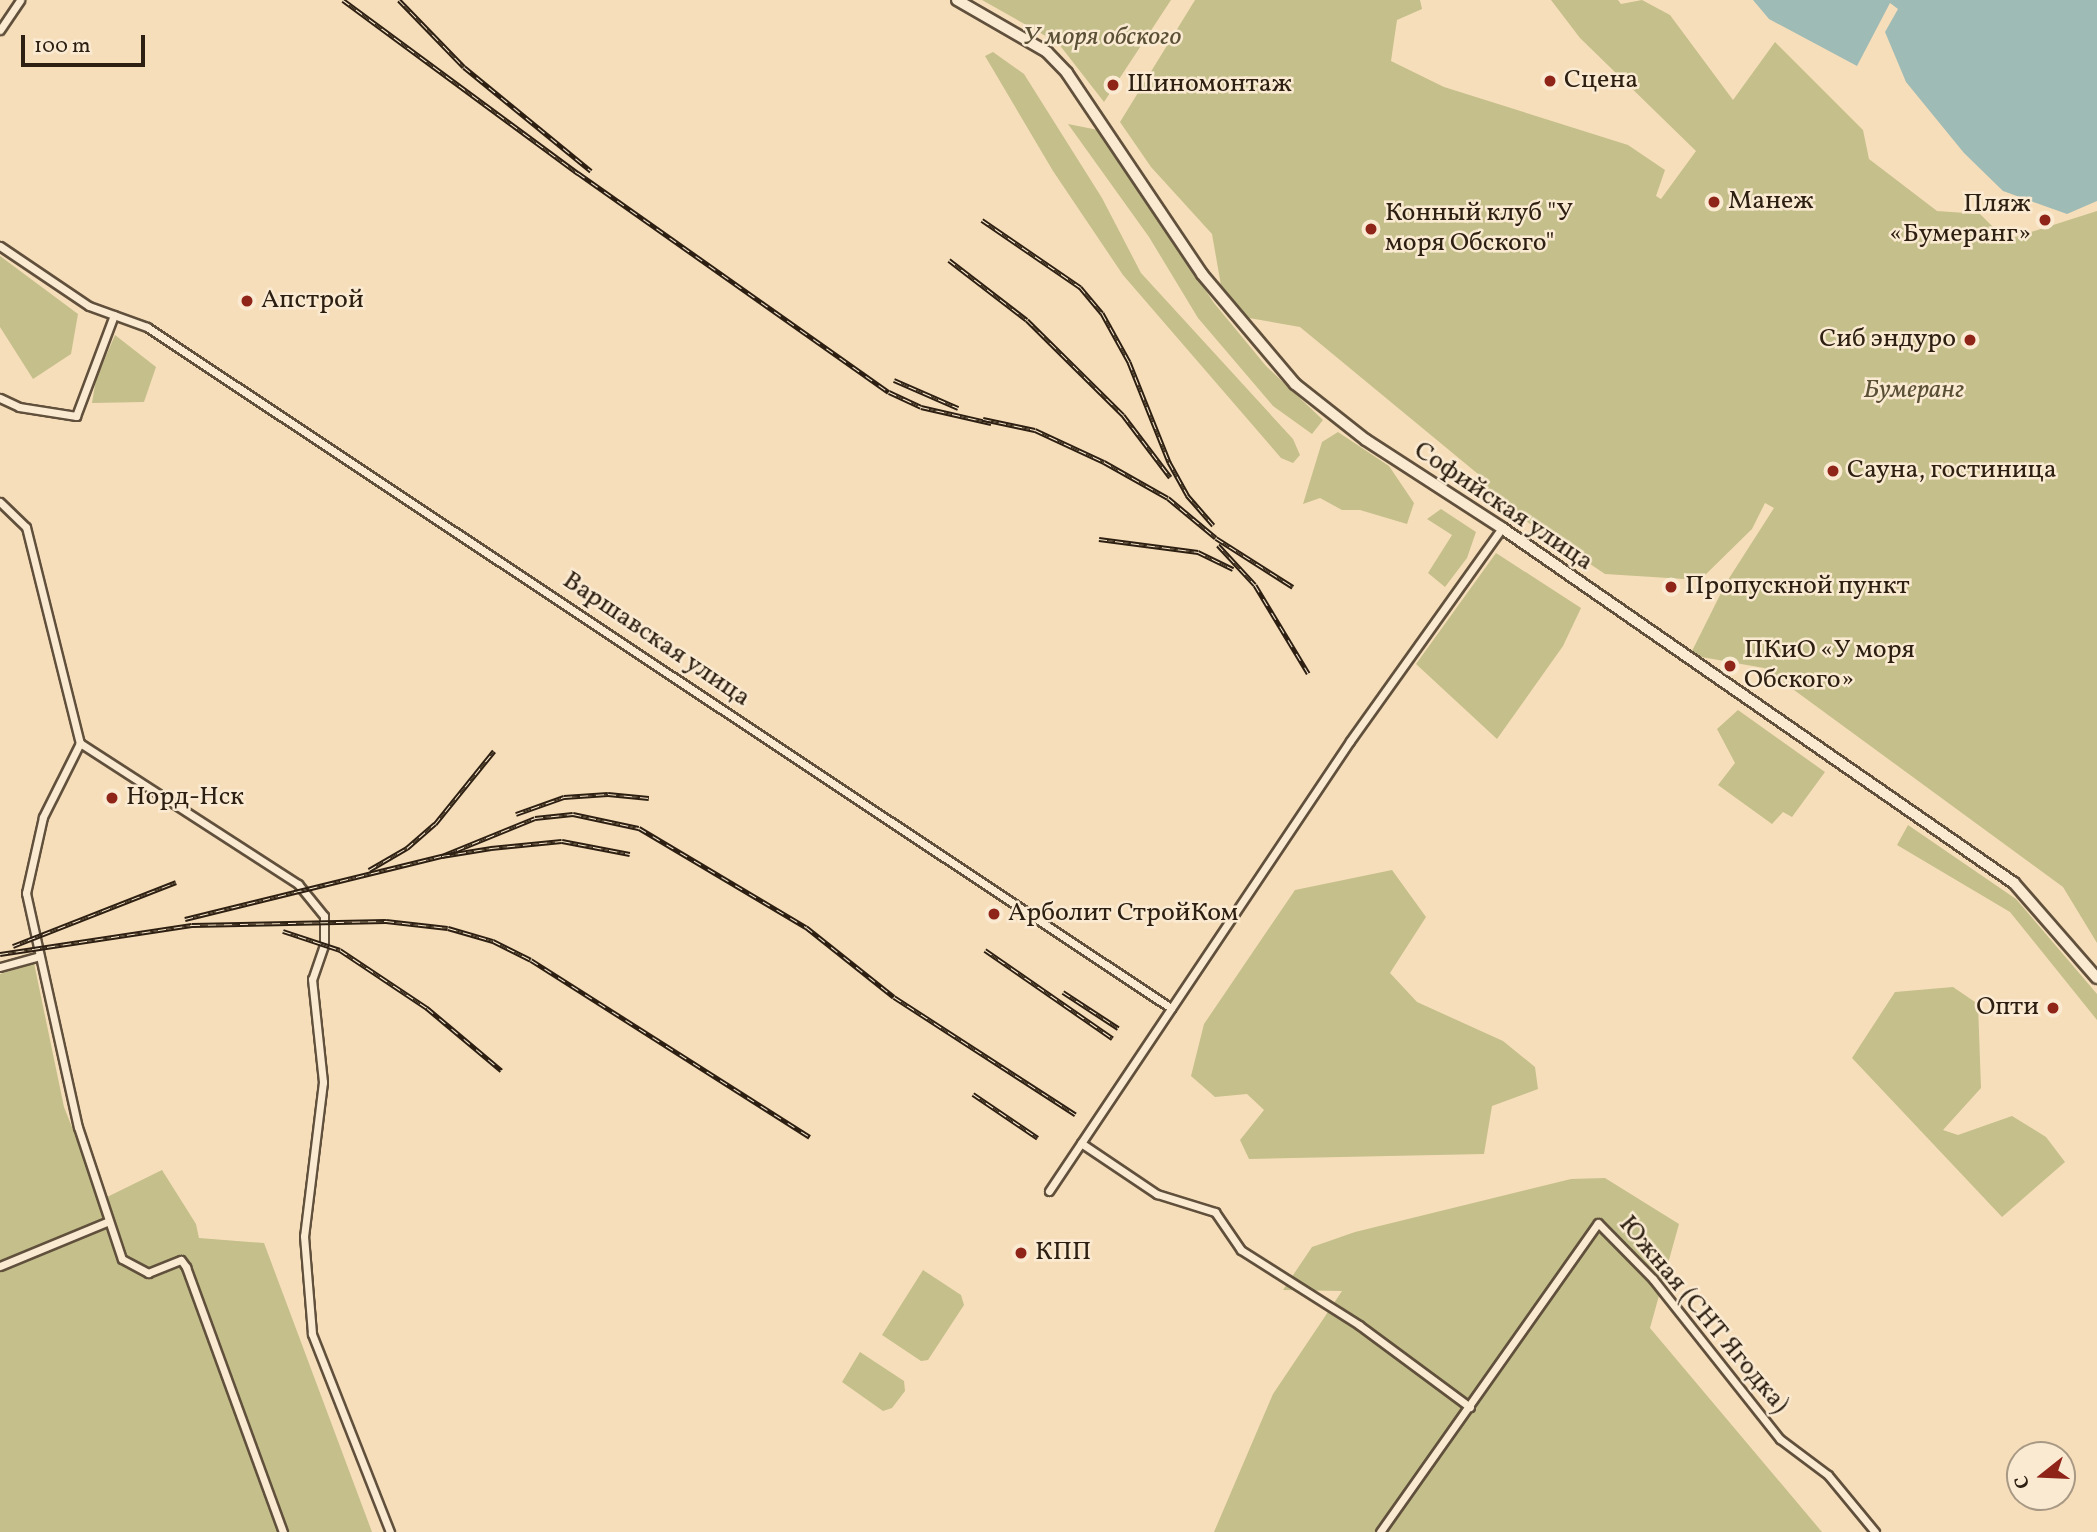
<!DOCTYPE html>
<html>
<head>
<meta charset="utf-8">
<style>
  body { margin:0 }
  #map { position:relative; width:2097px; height:1532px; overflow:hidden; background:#f7deba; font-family:Vollkorn,serif }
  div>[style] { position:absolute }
  .green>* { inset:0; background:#c4bf8b }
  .water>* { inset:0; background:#9fbbb6 }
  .roads { filter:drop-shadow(2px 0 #60503c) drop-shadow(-2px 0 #60503c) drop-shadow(0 2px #60503c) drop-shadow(0 -2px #60503c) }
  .minor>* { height:7px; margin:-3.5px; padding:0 3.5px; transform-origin:3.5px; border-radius:3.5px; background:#faead2 }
  .secondary>* { height:10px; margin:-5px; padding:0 5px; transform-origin:5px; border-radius:5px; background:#faead2 }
  .rail>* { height:5px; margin-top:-2.5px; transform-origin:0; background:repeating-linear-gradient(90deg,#faead2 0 8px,#2d2012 0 16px); box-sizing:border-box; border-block:2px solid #2d2012 }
  .dots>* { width:19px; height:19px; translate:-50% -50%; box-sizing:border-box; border:4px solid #faead2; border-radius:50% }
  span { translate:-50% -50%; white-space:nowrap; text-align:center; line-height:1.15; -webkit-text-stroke:5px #faead2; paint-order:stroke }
  .park-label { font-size:26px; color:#5a5036; font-style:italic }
  .poi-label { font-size:26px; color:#2d2012 }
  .left { translate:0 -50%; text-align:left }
  .right { translate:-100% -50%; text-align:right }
  .street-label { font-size:26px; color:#2d2012 }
  .north { position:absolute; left:2006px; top:1441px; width:70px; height:70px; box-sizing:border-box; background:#faead2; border:2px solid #a89985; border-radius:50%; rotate:252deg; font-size:19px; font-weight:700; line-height:28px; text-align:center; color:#2d2012 }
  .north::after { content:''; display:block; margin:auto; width:24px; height:32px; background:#8f2418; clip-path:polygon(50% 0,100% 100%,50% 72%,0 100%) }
  .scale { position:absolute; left:21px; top:35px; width:124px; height:32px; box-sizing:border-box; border:4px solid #2d2012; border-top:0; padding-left:9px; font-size:21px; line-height:24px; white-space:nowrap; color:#2d2012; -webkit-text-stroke:5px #faead2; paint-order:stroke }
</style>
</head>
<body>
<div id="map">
  <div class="green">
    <i style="clip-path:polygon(982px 0,1171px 0,1104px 102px,1058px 43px)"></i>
    <i style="clip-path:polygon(1195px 0,1420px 0,1422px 9px,1397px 20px,1391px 61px,1444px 87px,1628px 145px,1665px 170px,1656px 196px,1661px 199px,1696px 151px,1580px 38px,1551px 0,1618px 0,1621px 4px,1642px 0,1670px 15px,1733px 100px,1775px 42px,1863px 130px,1869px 159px,1937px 211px,1980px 214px,2006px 240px,2097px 211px,2097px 943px,2063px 887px,1764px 668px,1690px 655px,1726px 583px,1774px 508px,1765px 503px,1752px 529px,1700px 580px,1605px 574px,1493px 499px,1478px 474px,1300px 327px,1226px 314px,1212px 234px,1151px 167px,1120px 122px)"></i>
    <i style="clip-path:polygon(993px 52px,1024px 74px,1102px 198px,1141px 273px,1293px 439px,1300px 455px,1293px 463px,1281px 458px,1123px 275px,1053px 171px,985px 56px)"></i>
    <i style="clip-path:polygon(1068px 124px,1098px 130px,1214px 303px,1266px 366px,1323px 420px,1312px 434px,1273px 406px,1198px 318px,1149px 237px)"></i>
    <i style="clip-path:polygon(0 256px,78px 314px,71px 354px,33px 379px,0 327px)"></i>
    <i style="clip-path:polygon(115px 335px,156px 367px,144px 402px,92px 403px,96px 379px)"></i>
    <i style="clip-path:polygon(1338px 432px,1389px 466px,1414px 503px,1407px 524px,1360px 510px,1342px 510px,1320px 498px,1303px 504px,1322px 442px)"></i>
    <i style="clip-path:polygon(1441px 509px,1476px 532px,1467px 558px,1445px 587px,1428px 573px,1452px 535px,1427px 519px)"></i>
    <i style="clip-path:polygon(1496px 553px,1581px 608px,1563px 646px,1497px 739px,1416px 664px)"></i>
    <i style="clip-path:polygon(1738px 710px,1825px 772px,1792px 817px,1783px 812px,1772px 824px,1718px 785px,1735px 763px,1717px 729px)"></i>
    <i style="clip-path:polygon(1908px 825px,2016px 899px,2097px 994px,2097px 1020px,2010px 912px,1897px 845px)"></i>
    <i style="clip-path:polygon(1392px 870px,1426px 917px,1390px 973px,1417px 1002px,1503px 1041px,1535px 1067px,1538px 1089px,1492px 1106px,1484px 1154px,1249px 1159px,1240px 1140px,1264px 1110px,1247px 1094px,1215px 1097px,1191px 1076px,1204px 1024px,1295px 890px)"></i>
    <i style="clip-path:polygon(34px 963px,64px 1107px,101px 1200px,162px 1170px,196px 1224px,199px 1238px,264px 1243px,372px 1532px,0 1532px,0 974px)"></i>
    <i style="clip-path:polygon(1953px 987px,1978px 1004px,1981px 1088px,1943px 1130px,1958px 1135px,2012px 1116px,2046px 1137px,2065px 1162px,2002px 1217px,1852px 1058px,1895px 992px)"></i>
    <i style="clip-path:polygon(1605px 1178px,1679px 1224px,1650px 1328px,1822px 1532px,1214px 1532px,1273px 1394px,1342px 1291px,1283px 1290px,1312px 1247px,1355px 1232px,1571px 1179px)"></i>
    <i style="clip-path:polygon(923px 1270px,961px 1295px,964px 1305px,928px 1360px,921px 1361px,882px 1335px)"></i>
    <i style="clip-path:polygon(860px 1352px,904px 1381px,905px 1391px,892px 1408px,883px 1411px,842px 1382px)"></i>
  </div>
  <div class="water">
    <i style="clip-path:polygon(1753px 0,2097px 0,2097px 201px,2067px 214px,2003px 191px,1964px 153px,1906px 82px,1885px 32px,1898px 9px,1890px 3px,1857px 66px,1769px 19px)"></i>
  </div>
  <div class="roads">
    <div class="minor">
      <i style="left:0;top:30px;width:36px;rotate:-56deg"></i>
      <i style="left:0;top:246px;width:107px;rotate:34deg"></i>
      <i style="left:89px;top:306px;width:62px;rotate:19.9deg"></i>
      <i style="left:147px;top:327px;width:1230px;rotate:33.63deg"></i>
      <i style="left:0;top:398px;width:21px;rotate:25deg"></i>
      <i style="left:19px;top:407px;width:58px;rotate:9deg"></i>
      <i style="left:76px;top:416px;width:108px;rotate:-69.4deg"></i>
      <i style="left:0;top:502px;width:36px;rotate:44deg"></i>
      <i style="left:26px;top:527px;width:223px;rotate:76deg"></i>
      <i style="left:80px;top:743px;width:83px;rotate:116.6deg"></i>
      <i style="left:43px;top:817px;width:78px;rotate:102.6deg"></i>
      <i style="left:26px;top:893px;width:240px;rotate:77.5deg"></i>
      <i style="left:78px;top:1127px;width:139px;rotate:71.6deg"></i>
      <i style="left:122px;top:1259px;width:30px;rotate:28deg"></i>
      <i style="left:148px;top:1273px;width:35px;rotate:-22deg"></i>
      <i style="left:181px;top:1260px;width:9px;rotate:54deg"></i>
      <i style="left:186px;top:1267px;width:282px;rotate:69.9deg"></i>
      <i style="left:80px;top:743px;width:260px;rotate:32.9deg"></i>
      <i style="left:298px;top:884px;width:41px;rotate:50.9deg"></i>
      <i style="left:324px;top:916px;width:29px;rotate:90deg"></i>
      <i style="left:324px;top:945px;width:36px;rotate:109deg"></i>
      <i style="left:312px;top:979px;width:104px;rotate:83.9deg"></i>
      <i style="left:323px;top:1082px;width:155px;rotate:97deg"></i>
      <i style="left:304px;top:1236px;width:98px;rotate:85.3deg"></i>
      <i style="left:312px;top:1334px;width:213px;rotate:68.5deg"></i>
      <i style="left:0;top:967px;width:41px;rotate:-15.4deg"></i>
      <i style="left:1081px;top:1143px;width:92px;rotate:33.9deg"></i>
      <i style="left:1157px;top:1194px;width:61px;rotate:17.2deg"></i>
      <i style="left:1215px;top:1212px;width:46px;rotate:55.6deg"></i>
      <i style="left:1241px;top:1250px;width:140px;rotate:32.4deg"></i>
      <i style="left:1359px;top:1325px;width:138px;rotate:36.5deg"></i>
      <i style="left:1049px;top:1191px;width:541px;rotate:-56.22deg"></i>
      <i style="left:1350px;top:741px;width:262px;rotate:-54.5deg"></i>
      <i style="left:0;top:1266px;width:116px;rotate:-22.4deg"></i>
      <i style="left:1380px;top:1532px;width:378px;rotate:-54.8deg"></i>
      <i style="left:1598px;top:1223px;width:78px;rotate:45.5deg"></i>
      <i style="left:1653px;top:1279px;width:204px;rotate:51.6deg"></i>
      <i style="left:1780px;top:1439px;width:60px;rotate:36.9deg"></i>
      <i style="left:1828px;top:1475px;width:74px;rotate:50.5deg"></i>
    </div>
    <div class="secondary">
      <i style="left:957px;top:0;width:104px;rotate:30deg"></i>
      <i style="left:1047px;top:52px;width:29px;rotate:46deg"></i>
      <i style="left:1067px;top:73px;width:242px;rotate:56.1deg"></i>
      <i style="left:1202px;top:274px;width:144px;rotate:49.8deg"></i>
      <i style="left:1295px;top:384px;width:90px;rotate:38.3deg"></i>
      <i style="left:1366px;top:440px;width:162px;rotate:32.9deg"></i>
      <i style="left:1502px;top:528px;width:623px;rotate:34.74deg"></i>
      <i style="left:2014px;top:883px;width:126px;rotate:48.9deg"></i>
    </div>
  </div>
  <div class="rail">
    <i style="left:343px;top:0;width:292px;rotate:36.4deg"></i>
    <i style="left:578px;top:173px;width:380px;rotate:35.2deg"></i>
    <i style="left:889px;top:392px;width:35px;rotate:25deg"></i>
    <i style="left:921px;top:407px;width:72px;rotate:12.9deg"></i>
    <i style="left:399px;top:0;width:93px;rotate:45.9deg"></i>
    <i style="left:464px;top:67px;width:164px;rotate:39.3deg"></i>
    <i style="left:982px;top:220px;width:119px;rotate:34.4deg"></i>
    <i style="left:1080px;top:287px;width:34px;rotate:50deg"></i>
    <i style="left:1102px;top:313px;width:56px;rotate:61.1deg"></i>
    <i style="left:1129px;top:362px;width:108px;rotate:68.2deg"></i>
    <i style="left:1169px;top:462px;width:38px;rotate:61deg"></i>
    <i style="left:1187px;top:495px;width:40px;rotate:49deg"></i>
    <i style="left:949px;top:260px;width:98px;rotate:37.6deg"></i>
    <i style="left:1027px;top:320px;width:135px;rotate:44.7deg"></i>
    <i style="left:1123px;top:415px;width:78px;rotate:52.8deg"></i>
    <i style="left:894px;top:380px;width:70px;rotate:23.6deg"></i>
    <i style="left:983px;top:419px;width:53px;rotate:11.9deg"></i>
    <i style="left:1035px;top:430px;width:76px;rotate:24.9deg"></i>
    <i style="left:1104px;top:462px;width:73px;rotate:29.4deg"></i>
    <i style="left:1168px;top:498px;width:62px;rotate:39.8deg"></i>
    <i style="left:1216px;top:538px;width:91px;rotate:32.5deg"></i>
    <i style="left:1099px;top:539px;width:100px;rotate:7.5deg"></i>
    <i style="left:1198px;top:552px;width:39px;rotate:26deg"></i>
    <i style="left:1218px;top:545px;width:54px;rotate:47.2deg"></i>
    <i style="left:1255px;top:585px;width:103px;rotate:58.9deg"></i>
    <i style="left:516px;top:814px;width:51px;rotate:-19.5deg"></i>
    <i style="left:564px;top:797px;width:44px;rotate:-3.9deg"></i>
    <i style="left:608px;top:794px;width:41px;rotate:5.6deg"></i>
    <i style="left:442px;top:856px;width:100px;rotate:-22.2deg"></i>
    <i style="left:535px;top:818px;width:38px;rotate:-6deg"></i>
    <i style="left:573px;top:814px;width:67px;rotate:12deg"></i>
    <i style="left:639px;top:828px;width:194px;rotate:30.7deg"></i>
    <i style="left:806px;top:927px;width:112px;rotate:38.5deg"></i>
    <i style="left:894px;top:997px;width:216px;rotate:32.9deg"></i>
    <i style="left:369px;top:870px;width:44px;rotate:-30.1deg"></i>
    <i style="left:407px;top:848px;width:37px;rotate:-41deg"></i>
    <i style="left:435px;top:824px;width:94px;rotate:-51.1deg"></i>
    <i style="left:185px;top:919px;width:265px;rotate:-13.8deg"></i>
    <i style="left:442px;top:856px;width:50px;rotate:-9.3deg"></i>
    <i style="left:491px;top:848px;width:71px;rotate:-5.6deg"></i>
    <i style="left:562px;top:841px;width:69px;rotate:10.8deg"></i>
    <i style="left:283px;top:931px;width:60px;rotate:18.4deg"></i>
    <i style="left:340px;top:950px;width:105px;rotate:33.7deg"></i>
    <i style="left:427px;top:1008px;width:97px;rotate:40deg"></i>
    <i style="left:13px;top:946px;width:175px;rotate:-21.4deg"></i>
    <i style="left:985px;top:950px;width:155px;rotate:34.7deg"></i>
    <i style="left:0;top:954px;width:194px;rotate:-8.6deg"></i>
    <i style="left:192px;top:925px;width:194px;rotate:-1.2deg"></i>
    <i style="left:386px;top:921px;width:62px;rotate:6.4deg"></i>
    <i style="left:448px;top:928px;width:47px;rotate:16.1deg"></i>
    <i style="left:493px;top:941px;width:42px;rotate:26.6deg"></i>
    <i style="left:531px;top:960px;width:330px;rotate:32.4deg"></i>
    <i style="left:1063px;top:992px;width:66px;rotate:33.2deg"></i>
    <i style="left:973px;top:1094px;width:78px;rotate:34.1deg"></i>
  </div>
  <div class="dots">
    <i style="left:1550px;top:81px;background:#8f2418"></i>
    <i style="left:1113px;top:85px;background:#8f2418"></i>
    <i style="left:1714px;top:202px;background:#8f2418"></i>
    <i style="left:2045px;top:220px;background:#8f2418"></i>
    <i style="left:1371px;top:229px;background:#8f2418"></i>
    <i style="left:247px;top:301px;background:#8f2418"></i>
    <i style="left:1970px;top:340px;background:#8f2418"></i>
    <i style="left:1833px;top:471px;background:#8f2418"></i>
    <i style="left:1671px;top:587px;background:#8f2418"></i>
    <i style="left:1730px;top:666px;background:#8f2418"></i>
    <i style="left:112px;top:798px;background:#8f2418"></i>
    <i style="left:994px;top:914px;background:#8f2418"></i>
    <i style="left:2053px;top:1008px;background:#8f2418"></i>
    <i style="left:1021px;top:1253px;background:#8f2418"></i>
  </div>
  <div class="park-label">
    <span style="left:1102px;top:38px">У моря обского</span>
    <span style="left:1914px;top:391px">Бумеранг</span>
  </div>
  <div class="poi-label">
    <span class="left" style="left:1564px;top:81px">Сцена</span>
    <span class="left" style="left:1127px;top:85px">Шиномонтаж</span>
    <span class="left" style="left:1728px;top:202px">Манеж</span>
    <span class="right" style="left:2031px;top:220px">Пляж<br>«Бумеранг»</span>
    <span class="left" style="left:1385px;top:229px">Конный клуб "У<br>моря Обского"</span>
    <span class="left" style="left:261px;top:301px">Апстрой</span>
    <span class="right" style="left:1956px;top:340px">Сиб эндуро</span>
    <span class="left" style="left:1847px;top:471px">Сауна, гостиница</span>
    <span class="left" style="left:1685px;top:587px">Пропускной пункт</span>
    <span class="left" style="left:1744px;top:666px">ПКиО «У моря<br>Обского»</span>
    <span class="left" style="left:126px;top:798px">Норд-Нск</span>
    <span class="left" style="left:1008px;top:914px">Арболит СтройКом</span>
    <span class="right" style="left:2039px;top:1008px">Опти</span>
    <span class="left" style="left:1035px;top:1253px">КПП</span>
  </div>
  <div class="street-label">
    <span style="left:1503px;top:507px;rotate:34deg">Софийская улица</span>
    <span style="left:656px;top:640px;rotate:34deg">Варшавская улица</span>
    <span style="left:1703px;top:1315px;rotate:50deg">Южная (СНТ Ягодка)</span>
  </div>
  <div class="north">С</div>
  <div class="scale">100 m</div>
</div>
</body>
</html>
